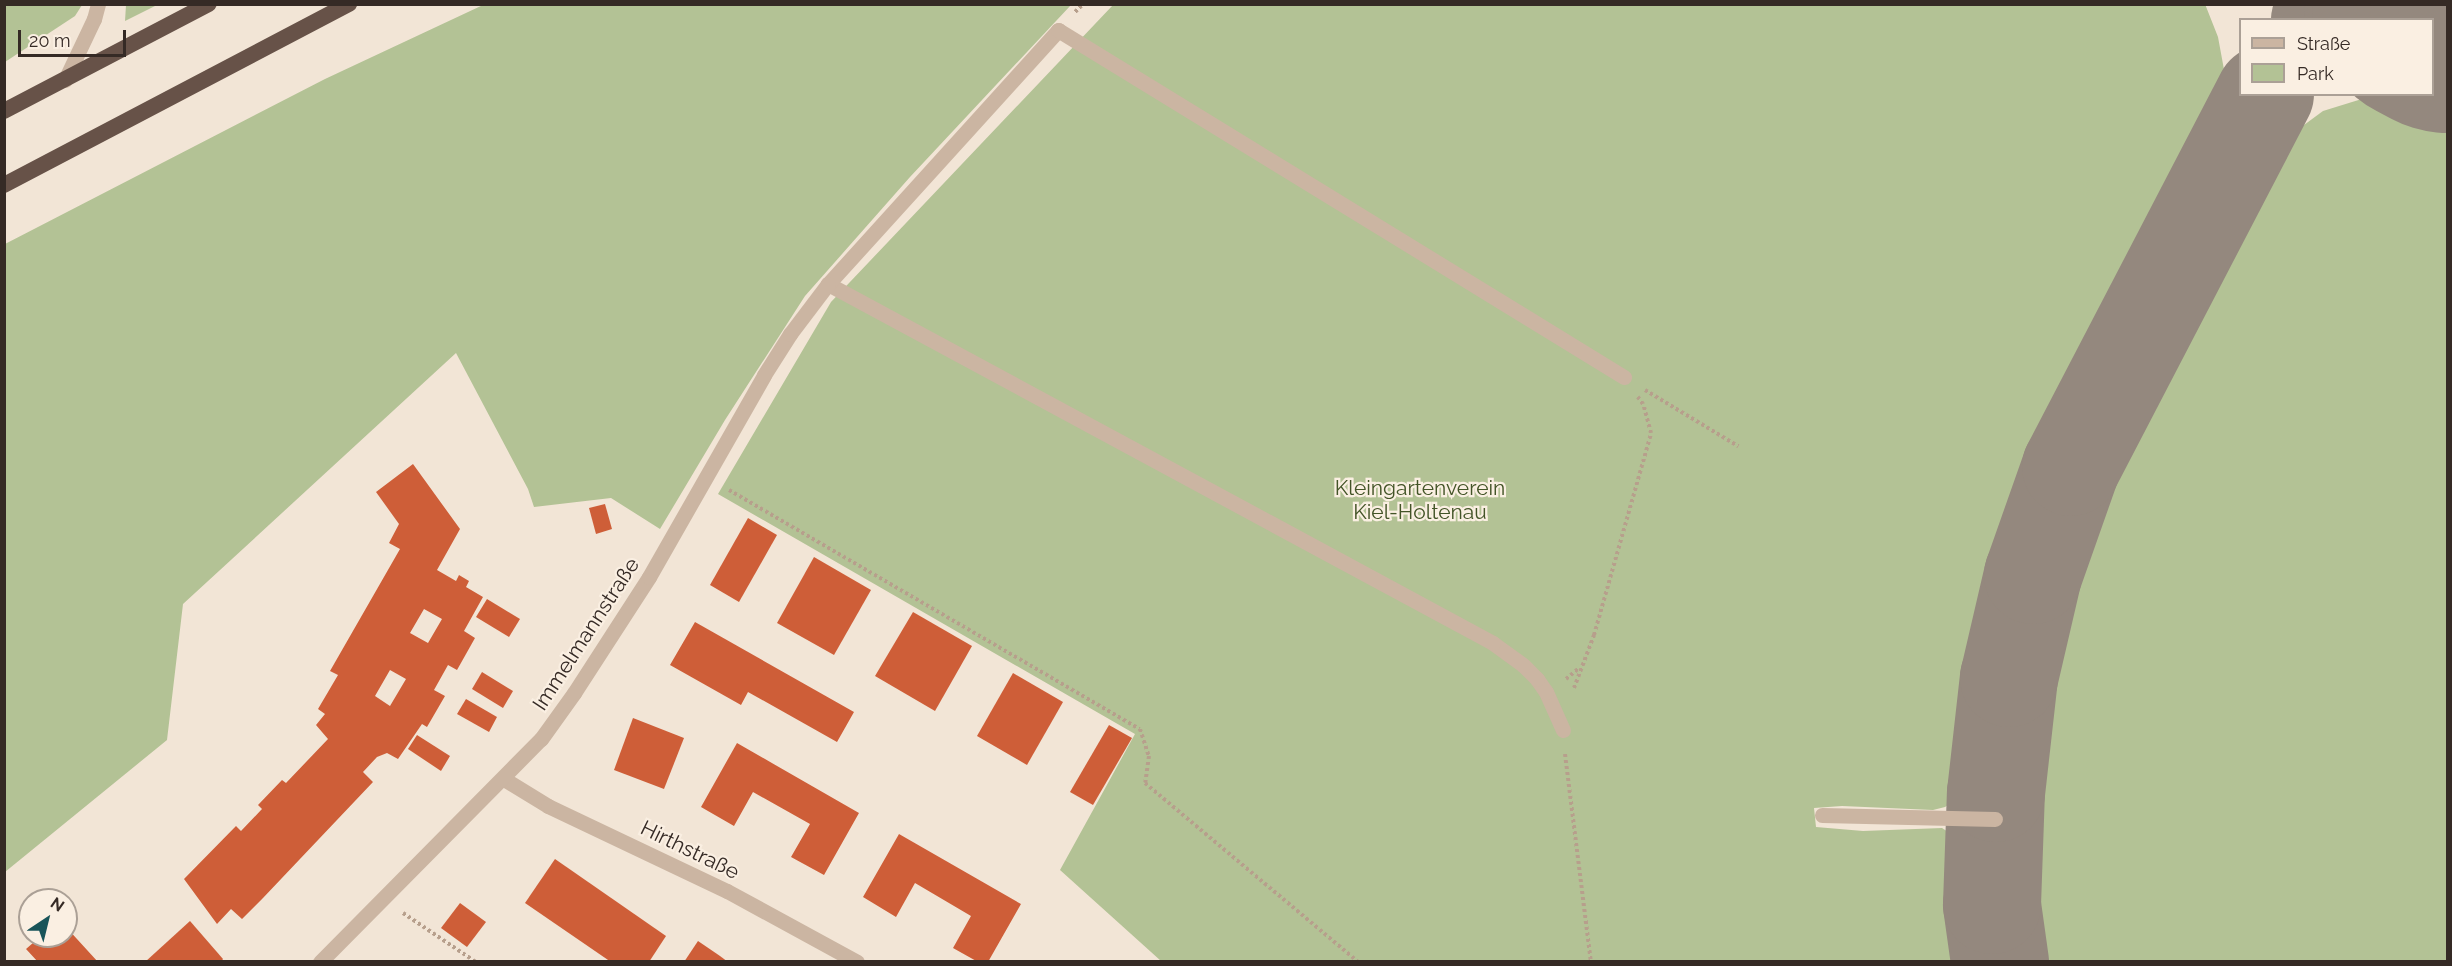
<!DOCTYPE html>
<html>
<head>
<meta charset="utf-8">
<style>
  body { margin:0 }
  #map { position:relative; width:2452px; height:966px; overflow:hidden; background:#f2e5d6; font-family:Raleway,sans-serif }
  div>[style] { position:absolute }
  .green>* { inset:0; background:#b3c295 }
  .taxiway>* { height:98px; margin:-49px; padding:0 49px; transform-origin:49px; border-radius:49px; background:#94887e }
  .runway>* { height:242px; margin:-121px; padding:0 121px; transform-origin:121px; border-radius:121px; background:#94887e }
  .building>* { inset:0; background:#ce5e38 }
  .path>* { height:4px; margin-top:-2px; transform-origin:0; background:repeating-linear-gradient(90deg,#b79f8c 0 3px,transparent 0 6px) }
  .service>* { height:15px; margin:-7.5px; padding:0 7.5px; transform-origin:7.5px; border-radius:7.5px; background:#cbb5a2 }
  .minor>* { height:15px; margin:-7.5px; padding:0 7.5px; transform-origin:7.5px; border-radius:7.5px; background:#cbb5a2 }
  .trunk>* { height:16px; margin:-8px; padding:0 8px; transform-origin:8px; border-radius:8px; background:#675248 }
  span { translate:-50% -50%; white-space:nowrap; text-align:center; line-height:1.15; -webkit-text-stroke:4.5px #faefe2; paint-order:stroke }
  .park-label { font-size:21px; color:#435427 }
  .street-label { font-size:21px; color:#352a25 }
  .frame { position:absolute; inset:0; border:6px solid #352a25; pointer-events:none }
  .legend { position:absolute; left:2239px; top:18px; width:195px; height:78px; box-sizing:border-box; background:#faefe2; border:2px solid #aba096; margin:0; padding:8px 10px; list-style:none; font-size:18px; color:#352a25 }
  .legend li { display:flex; align-items:center; gap:12px; height:30px }
  .legend b { width:30px; border:2px solid #aba096 }
  .north { position:absolute; left:18px; top:888px; width:60px; height:60px; box-sizing:border-box; background:#faefe2; border:2px solid #aba096; border-radius:50%; rotate:35deg; font-size:16px; font-weight:700; line-height:24px; text-align:center; color:#352a25 }
  .north::after { content:''; display:block; margin:auto; width:21px; height:27px; background:#185459; clip-path:polygon(50% 0,100% 100%,50% 72%,0 100%) }
  .scale { position:absolute; left:18px; top:30px; width:108px; height:27px; box-sizing:border-box; border:3px solid #352a25; border-top:0; padding-left:8px; font-size:18px; line-height:21px; white-space:nowrap; color:#352a25; -webkit-text-stroke:4px #faefe2; paint-order:stroke }
</style>
</head>
<body>
<div id="map">
  <div class="green">
    <i style="clip-path:polygon(5px 4px,82px 4px,82px 5px,75px 16px,5px 62px)"></i>
    <i style="clip-path:polygon(2205px 4px,2218px 37px,2225px 75px,2220px 113px,2033px 476px,2006px 551px,1980px 650px,1961px 796px,1945px 807px,1933px 810px,1842px 806px,1814px 808px,1816px 827px,1863px 831px,1942px 828px,1959px 839px,1968px 961px,1161px 961px,1060px 870px,1135px 734px,718px 494px,831px 302px,1113px 5px)"></i>
    <i style="clip-path:polygon(126px 5px,126px 4px,157px 5px,125px 21px)"></i>
    <i style="clip-path:polygon(483px 5px,1071px 5px,910px 177px,805px 296px,725px 420px,660px 529px,611px 498px,534px 507px,528px 489px,456px 353px,183px 604px,167px 740px,5px 872px,5px 244px,325px 79px)"></i>
    <i style="clip-path:polygon(2365px 98px,2400px 98px,2447px 123px,2447px 961px,2034px 961px,2029px 846px,2042px 678px,2063px 599px,2098px 497px,2266px 165px,2289px 136px,2323px 111px)"></i>
  </div>
  <div class="taxiway">
    <i style="left:2320px;top:20px;width:34px;rotate:-15deg"></i>
    <i style="left:2353px;top:11px;width:61px;rotate:8.5deg"></i>
    <i style="left:2000px;top:962px;width:58px;rotate:-98deg"></i>
    <i style="left:1992px;top:905px;width:112px;rotate:-88deg"></i>
    <i style="left:1996px;top:793px;width:116px;rotate:-83.6deg"></i>
    <i style="left:2009px;top:678px;width:106px;rotate:-76.9deg"></i>
    <i style="left:2033px;top:575px;width:114px;rotate:-70.6deg"></i>
    <i style="left:2071px;top:467px;width:420px;rotate:-62.5deg"></i>
  </div>
  <div class="runway">
    <i style="left:2433px;top:4px;width:17px;rotate:28deg"></i>
  </div>
  <div class="building">
    <i style="clip-path:polygon(evenodd,413px 464px,460px 529px,437px 570px,456px 581px,459px 575px,469px 581px,466px 587px,483px 597px,464px 631px,475px 638px,457px 670px,448px 665px,434px 690px,445px 696px,427px 727px,422px 724px,398px 759px,387px 753px,377px 757px,363px 772px,373px 782px,263px 898px,242px 919px,231px 909px,217px 924px,184px 879px,236px 826px,241px 831px,262px 809px,258px 805px,282px 780px,286px 783px,328px 739px,316px 725px,325px 714px,318px 709px,338px 675px,330px 671px,400px 549px,389px 543px,399px 524px,376px 492px,413px 464px,424px 609px,442px 619px,428px 643px,410px 633px,424px 609px,413px 464px,390px 670px,406px 679px,390px 706px,375px 696px,390px 670px)"></i>
    <i style="clip-path:polygon(605px 504px,612px 529px,596px 534px,589px 508px)"></i>
    <i style="clip-path:polygon(748px 518px,777px 535px,739px 602px,710px 585px)"></i>
    <i style="clip-path:polygon(814px 557px,871px 590px,834px 655px,777px 623px)"></i>
    <i style="clip-path:polygon(487px 599px,520px 619px,509px 637px,476px 617px)"></i>
    <i style="clip-path:polygon(913px 612px,972px 646px,935px 711px,875px 676px)"></i>
    <i style="clip-path:polygon(695px 622px,854px 712px,837px 742px,748px 692px,741px 705px,670px 665px)"></i>
    <i style="clip-path:polygon(482px 672px,513px 691px,503px 708px,472px 689px)"></i>
    <i style="clip-path:polygon(1013px 673px,1063px 702px,1027px 765px,977px 736px)"></i>
    <i style="clip-path:polygon(466px 699px,497px 717px,489px 732px,457px 714px)"></i>
    <i style="clip-path:polygon(633px 718px,684px 738px,664px 789px,614px 770px)"></i>
    <i style="clip-path:polygon(1109px 725px,1132px 738px,1093px 805px,1070px 792px)"></i>
    <i style="clip-path:polygon(417px 735px,450px 756px,441px 771px,408px 749px)"></i>
    <i style="clip-path:polygon(737px 743px,859px 813px,824px 875px,791px 857px,810px 824px,753px 792px,734px 826px,701px 807px)"></i>
    <i style="clip-path:polygon(899px 834px,1021px 904px,988px 962px,978px 962px,953px 948px,971px 916px,915px 883px,896px 917px,863px 897px)"></i>
    <i style="clip-path:polygon(555px 859px,666px 936px,649px 962px,611px 962px,525px 903px)"></i>
    <i style="clip-path:polygon(460px 903px,486px 922px,467px 947px,441px 928px)"></i>
    <i style="clip-path:polygon(190px 921px,223px 959px,221px 962px,145px 962px)"></i>
    <i style="clip-path:polygon(66px 927px,98px 962px,38px 962px,26px 949px,41px 936px,48px 941px,54px 936px,66px 936px)"></i>
    <i style="clip-path:polygon(698px 941px,720px 956px,728px 962px,684px 962px)"></i>
  </div>
  <div class="path">
    <i style="left:1075px;top:12px;width:11px;rotate:-45deg"></i>
    <i style="left:1645px;top:390px;width:109px;rotate:31.1deg"></i>
    <i style="left:729px;top:490px;width:475px;rotate:30.2deg"></i>
    <i style="left:1140px;top:729px;width:28px;rotate:72deg"></i>
    <i style="left:1149px;top:756px;width:27px;rotate:98deg"></i>
    <i style="left:1145px;top:783px;width:278px;rotate:40deg"></i>
    <i style="left:1566px;top:679px;width:17px;rotate:-40deg"></i>
    <i style="left:1574px;top:688px;width:57px;rotate:-69.3deg"></i>
    <i style="left:1594px;top:635px;width:210px;rotate:-74.2deg"></i>
    <i style="left:1651px;top:433px;width:30px;rotate:-105deg"></i>
    <i style="left:1643px;top:404px;width:9px;rotate:-126deg"></i>
    <i style="left:1565px;top:754px;width:210px;rotate:82.9deg"></i>
    <i style="left:403px;top:913px;width:88px;rotate:33.9deg"></i>
  </div>
  <div class="service">
    <i style="left:65px;top:80px;width:68px;rotate:-64.6deg"></i>
    <i style="left:94px;top:19px;width:16px;rotate:-75deg"></i>
    <i style="left:1563px;top:730px;width:42px;rotate:-114.1deg"></i>
    <i style="left:1546px;top:692px;width:16px;rotate:-125deg"></i>
    <i style="left:1537px;top:679px;width:20px;rotate:-135deg"></i>
    <i style="left:1523px;top:665px;width:37px;rotate:-144deg"></i>
    <i style="left:1493px;top:643px;width:756px;rotate:-151.64deg"></i>
    <i style="left:828px;top:284px;width:343px;rotate:-47.8deg"></i>
    <i style="left:1058px;top:30px;width:664px;rotate:31.51deg"></i>
    <i style="left:1822px;top:815px;width:173px;rotate:1.3deg"></i>
  </div>
  <div class="minor">
    <i style="left:504px;top:779px;width:52px;rotate:31.5deg"></i>
    <i style="left:548px;top:806px;width:198px;rotate:25.4deg"></i>
    <i style="left:727px;top:891px;width:148px;rotate:28.6deg"></i>
    <i style="left:320px;top:962px;width:314px;rotate:-45.3deg"></i>
    <i style="left:541px;top:739px;width:57px;rotate:-54.3deg"></i>
    <i style="left:574px;top:693px;width:138px;rotate:-57.1deg"></i>
    <i style="left:649px;top:577px;width:232px;rotate:-60.3deg"></i>
    <i style="left:764px;top:375px;width:49px;rotate:-57.6deg"></i>
    <i style="left:790px;top:334px;width:63px;rotate:-52.8deg"></i>
  </div>
  <div class="trunk">
    <i style="left:4px;top:111px;width:231px;rotate:-27.6deg"></i>
    <i style="left:4px;top:185px;width:390px;rotate:-27.7deg"></i>
  </div>
  <div class="park-label">
    <span style="left:1420px;top:500px">Kleingartenverein<br>Kiel-Holtenau</span>
  </div>
  <div class="street-label">
    <span style="left:586px;top:634px;rotate:-57deg">Immelmannstraße</span>
    <span style="left:690px;top:850px;rotate:26deg">Hirthstraße</span>
  </div>
  <div class="frame"></div>
  <ul class="legend">
  <li><b style="height:8px;background:#cbb5a2"></b>Straße</li>
  <li><b style="height:16px;background:#b3c295"></b>Park</li>
  </ul>
  <div class="north">N</div>
  <div class="scale">20 m</div>
</div>
</body>
</html>
